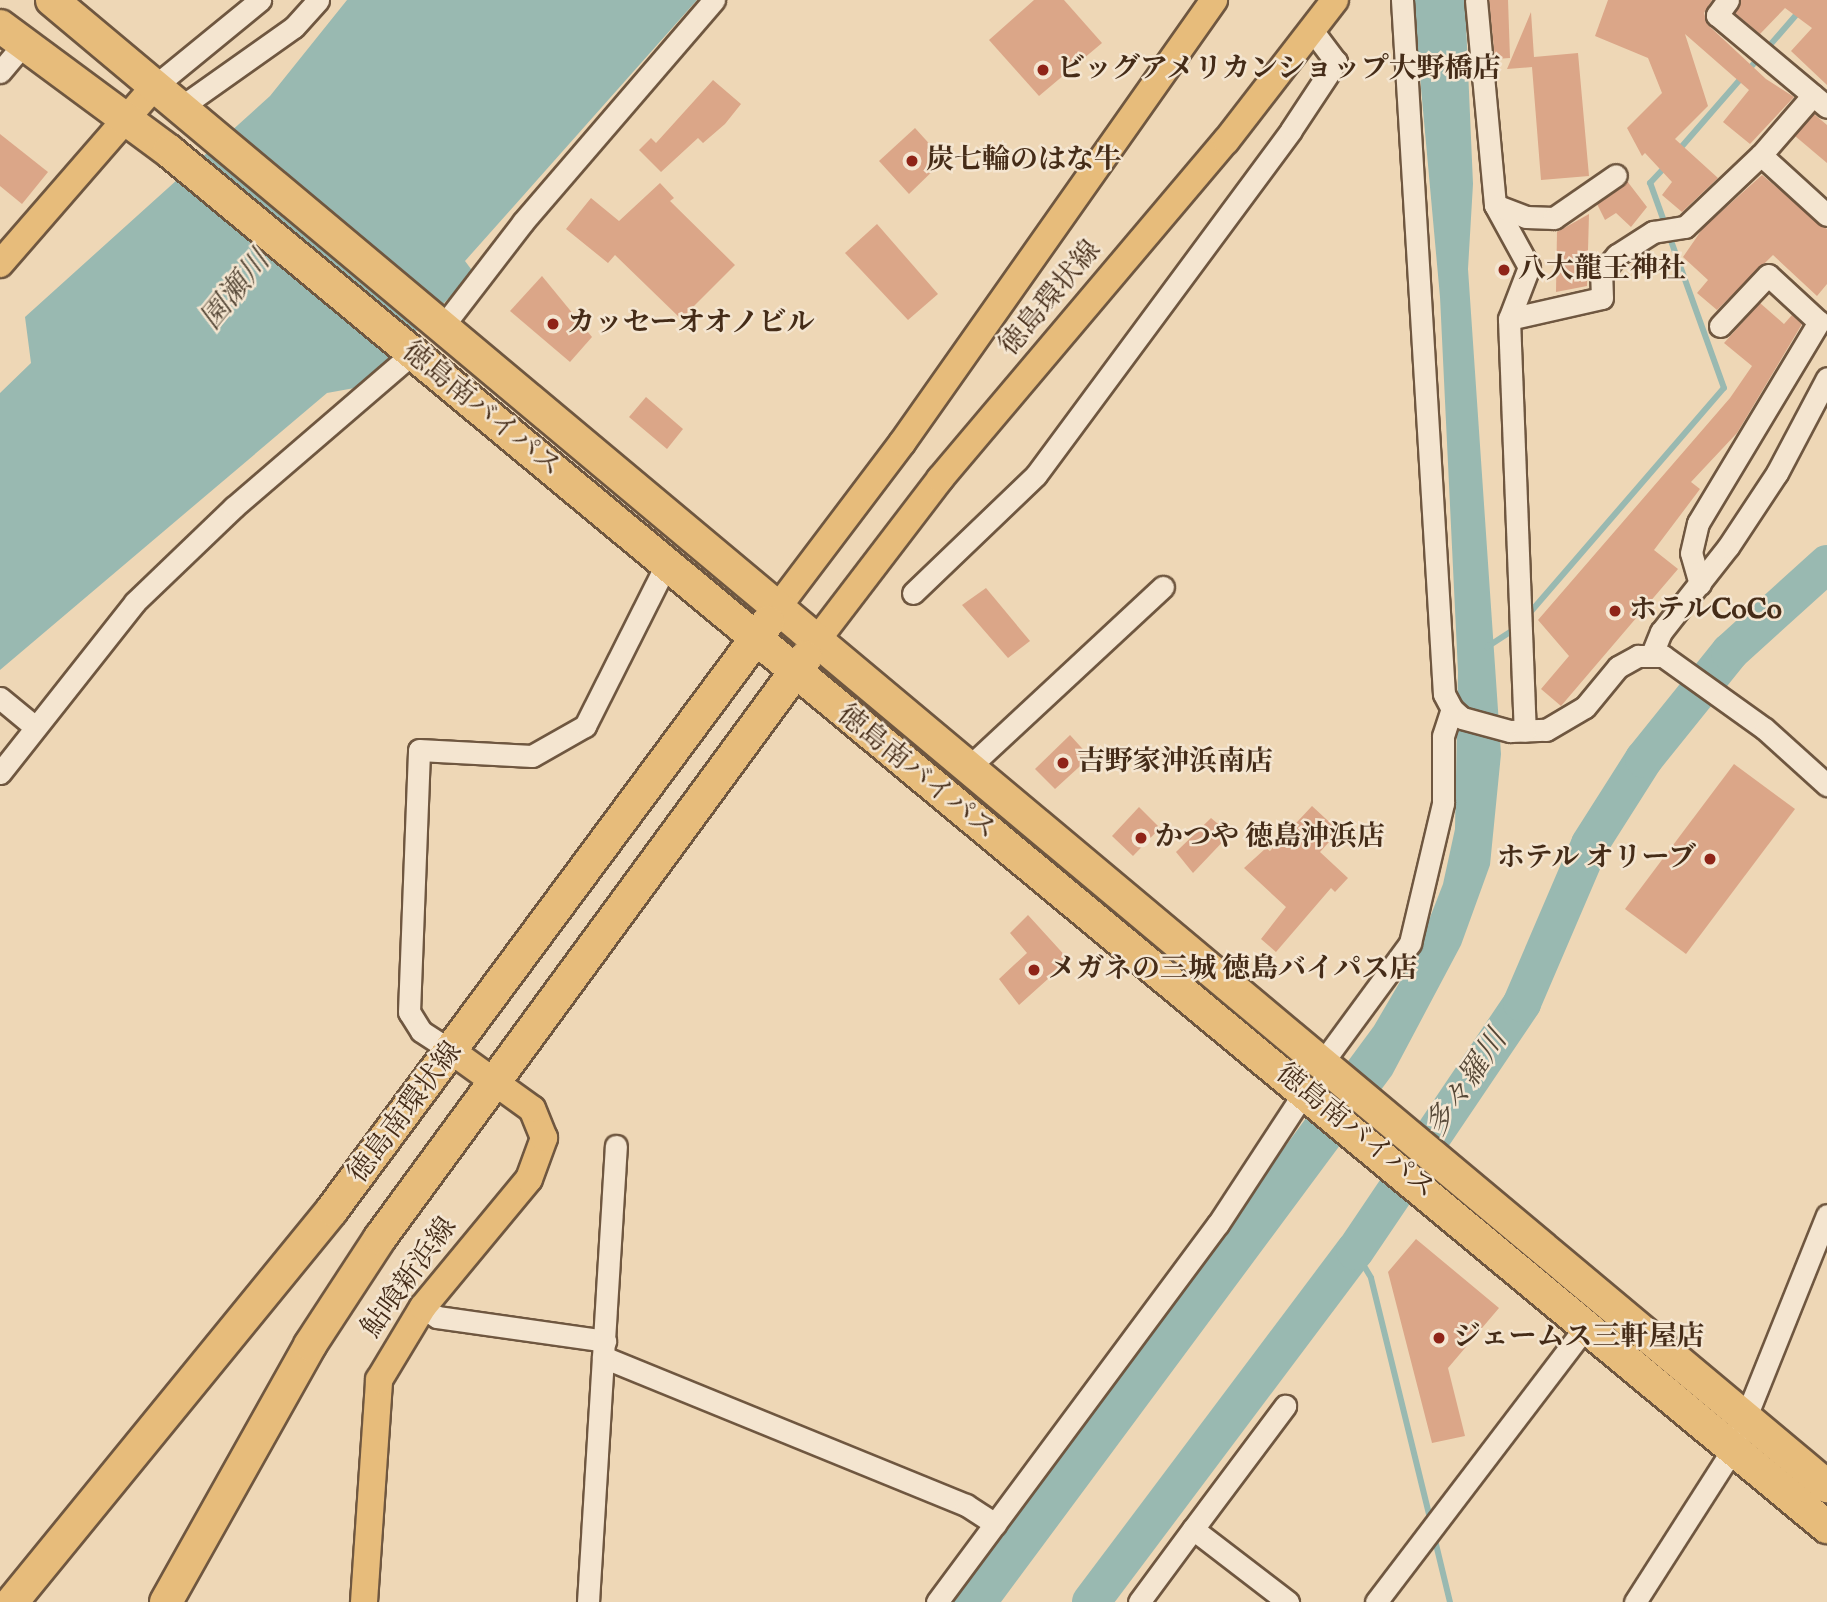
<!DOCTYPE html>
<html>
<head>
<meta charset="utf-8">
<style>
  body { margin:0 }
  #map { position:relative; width:1827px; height:1602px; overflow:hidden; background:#eed7b6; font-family:"IM FELL English","Noto Serif JP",serif }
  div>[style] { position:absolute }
  .water>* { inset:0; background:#99b9b1 }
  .stream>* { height:6px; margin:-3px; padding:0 3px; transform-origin:3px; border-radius:3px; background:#99b9b1 }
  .river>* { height:38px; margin:-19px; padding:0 19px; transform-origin:19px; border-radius:19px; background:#99b9b1 }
  .building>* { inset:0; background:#dba688 }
  .roads { filter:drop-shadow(2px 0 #6f5740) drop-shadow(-2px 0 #6f5740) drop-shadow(0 2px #6f5740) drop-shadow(0 -2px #6f5740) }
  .minor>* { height:21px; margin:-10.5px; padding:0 10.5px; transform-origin:10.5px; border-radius:10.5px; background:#f4e5d0 }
  .major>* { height:26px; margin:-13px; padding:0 13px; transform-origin:13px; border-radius:13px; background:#e7bc7b }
  .highway>* { height:32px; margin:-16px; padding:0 16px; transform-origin:16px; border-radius:16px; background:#e7bc7b }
  .dots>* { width:19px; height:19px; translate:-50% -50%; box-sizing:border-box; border:4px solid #f4e5d0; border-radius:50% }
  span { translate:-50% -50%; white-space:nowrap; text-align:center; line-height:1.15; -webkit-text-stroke:5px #f4e5d0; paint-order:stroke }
  .poi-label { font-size:28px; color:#452c18; font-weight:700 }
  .left { translate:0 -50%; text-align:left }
  .right { translate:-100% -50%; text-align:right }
  .street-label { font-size:28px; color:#452c18 }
  .water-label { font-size:30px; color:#564837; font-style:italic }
</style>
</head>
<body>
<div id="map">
  <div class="water">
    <i style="clip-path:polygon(347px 0,697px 0,465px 261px,474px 273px,360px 387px,327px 393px,0 670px,0 393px,31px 363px,25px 317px,270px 96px)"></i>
    <i style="clip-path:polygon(1413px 0,1465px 0,1473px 184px,1468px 269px,1501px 754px,1490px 865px,1461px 945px,1392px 1075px,1001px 1602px,949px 1602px,1374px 1026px,1415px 956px,1443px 884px,1455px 829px,1458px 672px,1440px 297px)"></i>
  </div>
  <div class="stream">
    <i style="left:1677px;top:152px;width:201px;rotate:-49deg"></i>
    <i style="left:1527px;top:616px;width:301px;rotate:-49.2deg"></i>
    <i style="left:1724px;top:388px;width:218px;rotate:-109.8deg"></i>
    <i style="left:1650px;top:183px;width:23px;rotate:-47deg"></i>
    <i style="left:1487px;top:647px;width:33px;rotate:-33deg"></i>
    <i style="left:1355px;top:1251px;width:31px;rotate:59deg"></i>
    <i style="left:1371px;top:1278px;width:251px;rotate:76.2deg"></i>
    <i style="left:1434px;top:1536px;width:68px;rotate:76.4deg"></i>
  </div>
  <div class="river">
    <i style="left:1091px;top:1602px;width:439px;rotate:-53.1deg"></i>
    <i style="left:1355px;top:1251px;width:299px;rotate:-56deg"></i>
    <i style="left:1522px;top:1003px;width:173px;rotate:-66.8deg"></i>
    <i style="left:1590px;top:844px;width:101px;rotate:-57.6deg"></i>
    <i style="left:1644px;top:759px;width:137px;rotate:-51.2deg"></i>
    <i style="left:1730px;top:652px;width:131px;rotate:-42.2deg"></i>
  </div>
  <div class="building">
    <i style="clip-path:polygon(1034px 0,1064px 0,1102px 43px,1039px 96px,989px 40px)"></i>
    <i style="clip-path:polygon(1489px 0,1508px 0,1510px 58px,1495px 59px)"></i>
    <i style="clip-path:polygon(1608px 0,1712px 0,1704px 13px,1708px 25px,1766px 79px,1794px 97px,1750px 144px,1723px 122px,1749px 90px,1685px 34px,1708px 106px,1675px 139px,1718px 178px,1682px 212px,1662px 195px,1672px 182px,1645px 153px,1642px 156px,1627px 128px,1662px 93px,1648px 58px,1595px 36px)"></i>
    <i style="clip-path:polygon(1741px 0,1827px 0,1827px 85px,1791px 51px,1812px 28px,1785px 8px,1760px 34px,1735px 13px)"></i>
    <i style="clip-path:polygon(1531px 12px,1534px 57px,1578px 53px,1589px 176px,1541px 180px,1532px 67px,1507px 69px)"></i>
    <i style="clip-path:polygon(713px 80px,741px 104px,725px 124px,703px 143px,698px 138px,661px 172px,639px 150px,651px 138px,656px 143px)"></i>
    <i style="clip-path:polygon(1814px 114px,1827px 125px,1827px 163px,1795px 136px)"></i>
    <i style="clip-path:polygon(915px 128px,944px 160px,909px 194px,879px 161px)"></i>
    <i style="clip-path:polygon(0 134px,48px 172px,22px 204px,0 186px)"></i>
    <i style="clip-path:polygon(1762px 175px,1827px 229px,1827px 284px,1817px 296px,1773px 255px,1717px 310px,1697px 293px,1708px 280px,1683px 257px,1703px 228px)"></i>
    <i style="clip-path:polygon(1627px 181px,1647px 207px,1631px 227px,1616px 213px,1605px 220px,1597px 204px)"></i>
    <i style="clip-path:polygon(660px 183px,674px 198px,670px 201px,735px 265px,681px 319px,615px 255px,608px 263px,566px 229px,591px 198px,619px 221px)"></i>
    <i style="clip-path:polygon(1589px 214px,1587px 286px,1556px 292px,1557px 232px)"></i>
    <i style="clip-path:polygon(877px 224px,938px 294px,908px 320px,845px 253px)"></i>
    <i style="clip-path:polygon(542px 276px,592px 337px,570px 362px,510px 311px)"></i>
    <i style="clip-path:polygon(1760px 303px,1784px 324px,1792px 315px,1802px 324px,1737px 433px,1691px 482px,1700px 489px,1654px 550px,1678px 569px,1561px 706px,1541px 689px,1569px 656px,1538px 620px,1730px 398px,1752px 366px,1724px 343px)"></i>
    <i style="clip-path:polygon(646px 397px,683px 429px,667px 449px,629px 417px)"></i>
    <i style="clip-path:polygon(986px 588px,1030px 641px,1008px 658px,962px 605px)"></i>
    <i style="clip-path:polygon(1070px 735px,1090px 757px,1055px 789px,1035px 769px)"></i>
    <i style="clip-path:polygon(1734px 764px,1795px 809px,1686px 954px,1625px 909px)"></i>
    <i style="clip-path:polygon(1312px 806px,1339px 831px,1320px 852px,1348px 878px,1335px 892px,1331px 888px,1276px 952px,1261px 939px,1286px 907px,1244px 868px,1266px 848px,1270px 851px)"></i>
    <i style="clip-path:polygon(1139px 807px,1160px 828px,1133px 856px,1112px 836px)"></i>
    <i style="clip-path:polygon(1211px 818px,1230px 834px,1193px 873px,1176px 852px)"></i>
    <i style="clip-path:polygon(1028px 915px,1069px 960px,1019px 1005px,999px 979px,1027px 953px,1010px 933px)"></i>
    <i style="clip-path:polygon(1416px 1239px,1499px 1308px,1448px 1368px,1465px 1436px,1432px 1443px,1388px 1272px)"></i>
  </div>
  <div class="roads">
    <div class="minor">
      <i style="left:1402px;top:0;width:695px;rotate:86.54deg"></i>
      <i style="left:1444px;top:694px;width:17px;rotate:62deg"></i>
      <i style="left:1452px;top:709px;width:13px;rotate:42deg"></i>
      <i style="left:1462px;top:718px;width:50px;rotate:15.2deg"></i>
      <i style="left:1510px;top:731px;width:36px;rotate:-2deg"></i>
      <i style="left:1546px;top:730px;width:45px;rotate:-30.5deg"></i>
      <i style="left:1585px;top:707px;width:52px;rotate:-50.5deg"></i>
      <i style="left:1618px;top:667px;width:23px;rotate:-29deg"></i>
      <i style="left:1638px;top:656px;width:25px"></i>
      <i style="left:1663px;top:656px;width:125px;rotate:35.6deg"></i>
      <i style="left:1765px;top:729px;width:84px;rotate:42.1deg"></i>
      <i style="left:1476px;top:0;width:206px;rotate:84.7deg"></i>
      <i style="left:1495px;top:205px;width:71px;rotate:61.3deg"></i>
      <i style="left:1529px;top:267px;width:56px;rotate:111deg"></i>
      <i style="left:1509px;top:319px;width:412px;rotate:87.8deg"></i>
      <i style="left:1728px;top:0;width:19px;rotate:126deg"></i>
      <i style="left:1717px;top:15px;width:143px;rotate:39.9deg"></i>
      <i style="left:0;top:72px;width:34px;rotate:-50deg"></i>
      <i style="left:155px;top:86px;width:136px;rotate:-39.3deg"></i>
      <i style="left:181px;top:107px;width:138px;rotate:-35.3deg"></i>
      <i style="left:294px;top:27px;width:36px;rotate:-48deg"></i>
      <i style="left:1761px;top:155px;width:89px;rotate:42.3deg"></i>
      <i style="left:1495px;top:205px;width:33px;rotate:21deg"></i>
      <i style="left:1526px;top:217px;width:28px;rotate:2deg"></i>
      <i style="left:1554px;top:218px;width:75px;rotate:-34.7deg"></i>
      <i style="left:1509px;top:319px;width:95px;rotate:-12.7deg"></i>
      <i style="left:1602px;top:298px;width:24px;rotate:-92deg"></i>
      <i style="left:1601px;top:274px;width:25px;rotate:-50deg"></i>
      <i style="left:1617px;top:255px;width:43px;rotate:-32.6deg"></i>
      <i style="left:1653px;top:232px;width:32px;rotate:-9deg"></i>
      <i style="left:1685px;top:227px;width:105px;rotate:-43.5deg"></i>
      <i style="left:1761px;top:155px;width:79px;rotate:-49.1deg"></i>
      <i style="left:443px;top:326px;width:131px;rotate:-52.4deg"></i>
      <i style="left:523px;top:222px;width:293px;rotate:-49.3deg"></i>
      <i style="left:1700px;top:584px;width:32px;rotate:-106deg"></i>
      <i style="left:1691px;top:553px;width:31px;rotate:-77deg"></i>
      <i style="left:1698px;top:523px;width:235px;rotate:-59deg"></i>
      <i style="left:1819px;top:322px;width:69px;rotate:-137.3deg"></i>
      <i style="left:1768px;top:275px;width:70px;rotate:133.3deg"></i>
      <i style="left:913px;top:593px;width:170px;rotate:-43.8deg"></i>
      <i style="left:1036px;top:475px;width:429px;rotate:-53.5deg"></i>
      <i style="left:1291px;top:130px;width:82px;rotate:-56.5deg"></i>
      <i style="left:1336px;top:62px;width:39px;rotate:-127deg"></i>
      <i style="left:1652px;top:654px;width:24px;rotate:-68deg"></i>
      <i style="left:1661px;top:632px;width:108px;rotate:-51.8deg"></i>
      <i style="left:1728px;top:547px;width:89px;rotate:-56.5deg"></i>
      <i style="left:1777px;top:473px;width:107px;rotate:-62.2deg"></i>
      <i style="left:0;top:698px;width:45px;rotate:39.6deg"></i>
      <i style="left:968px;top:768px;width:266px;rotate:-42.9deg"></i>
      <i style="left:0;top:773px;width:218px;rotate:-51.7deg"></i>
      <i style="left:135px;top:602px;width:137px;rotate:-43.8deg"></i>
      <i style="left:234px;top:507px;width:236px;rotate:-40.7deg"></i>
      <i style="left:453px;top:1052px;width:38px;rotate:-147deg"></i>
      <i style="left:421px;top:1031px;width:22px;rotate:-122deg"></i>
      <i style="left:409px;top:1012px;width:262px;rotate:-87.8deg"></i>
      <i style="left:419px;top:750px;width:113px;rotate:3deg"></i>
      <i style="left:532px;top:756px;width:61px;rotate:-29.5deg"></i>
      <i style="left:585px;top:726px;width:182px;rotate:-63.3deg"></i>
      <i style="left:1322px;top:1063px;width:149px;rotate:-53.7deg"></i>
      <i style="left:1410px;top:943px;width:144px;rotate:-76.7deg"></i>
      <i style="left:1443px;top:803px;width:67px;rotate:-90deg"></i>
      <i style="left:1443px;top:736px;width:28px;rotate:-72deg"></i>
      <i style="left:423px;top:1307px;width:17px;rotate:36deg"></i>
      <i style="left:437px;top:1317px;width:170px;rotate:8.1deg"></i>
      <i style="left:603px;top:1357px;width:392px;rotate:22.2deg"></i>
      <i style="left:966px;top:1505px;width:35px;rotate:33deg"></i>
      <i style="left:1193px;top:1529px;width:154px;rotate:-53.2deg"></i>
      <i style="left:588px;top:1602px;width:457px;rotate:-86.5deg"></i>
      <i style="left:937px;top:1602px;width:471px;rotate:-53.4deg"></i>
      <i style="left:1218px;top:1224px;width:159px;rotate:-56.8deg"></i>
      <i style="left:1139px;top:1602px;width:91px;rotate:-53.5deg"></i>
      <i style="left:1193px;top:1529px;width:120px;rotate:37.5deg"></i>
      <i style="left:1376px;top:1602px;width:347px;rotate:-52.7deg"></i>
      <i style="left:1635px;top:1602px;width:182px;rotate:-57.4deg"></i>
      <i style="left:1733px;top:1449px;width:252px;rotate:-68.1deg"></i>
    </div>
    <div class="major">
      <i style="left:0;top:264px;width:236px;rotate:-49deg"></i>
      <i style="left:778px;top:607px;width:206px;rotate:-52.9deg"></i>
      <i style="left:902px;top:443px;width:542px;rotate:-54.84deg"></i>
      <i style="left:817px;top:640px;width:203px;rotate:-52.6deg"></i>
      <i style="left:940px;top:479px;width:443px;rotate:-49.8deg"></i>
      <i style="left:1226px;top:141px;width:178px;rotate:-52.3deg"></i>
      <i style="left:364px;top:1602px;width:223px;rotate:-86.1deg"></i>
      <i style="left:379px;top:1380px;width:85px;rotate:-58.9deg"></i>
      <i style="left:423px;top:1307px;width:166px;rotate:-50.4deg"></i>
      <i style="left:529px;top:1179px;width:44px;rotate:-69.9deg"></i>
      <i style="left:544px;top:1138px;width:31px;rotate:-112deg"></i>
      <i style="left:532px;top:1109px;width:97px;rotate:-144.2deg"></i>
    </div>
    <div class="highway">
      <i style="left:52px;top:0;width:2315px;rotate:39.94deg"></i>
      <i style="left:0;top:26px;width:210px;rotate:36.5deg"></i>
      <i style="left:169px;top:151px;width:2155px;rotate:39.69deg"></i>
      <i style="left:12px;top:1602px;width:506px;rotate:-50.77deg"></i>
      <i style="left:332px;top:1210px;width:732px;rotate:-53.44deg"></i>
      <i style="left:166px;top:1602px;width:295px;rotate:-60.7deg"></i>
      <i style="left:310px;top:1345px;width:128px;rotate:-56.8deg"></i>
      <i style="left:380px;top:1238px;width:720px;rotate:-53.75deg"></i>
    </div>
  </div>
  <div class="dots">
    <i style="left:1043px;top:70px;background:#8f2418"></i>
    <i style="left:912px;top:161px;background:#8f2418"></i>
    <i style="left:1504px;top:270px;background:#8f2418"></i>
    <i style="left:553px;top:324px;background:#8f2418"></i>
    <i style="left:1615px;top:611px;background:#8f2418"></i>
    <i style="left:1063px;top:763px;background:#8f2418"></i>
    <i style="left:1141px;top:838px;background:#8f2418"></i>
    <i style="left:1710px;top:859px;background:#8f2418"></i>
    <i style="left:1034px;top:970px;background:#8f2418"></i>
    <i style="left:1439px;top:1338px;background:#8f2418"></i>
  </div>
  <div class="poi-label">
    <span class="left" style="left:1057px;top:70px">ビッグアメリカンショップ大野橋店</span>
    <span class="left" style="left:926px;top:161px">炭七輪のはな牛</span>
    <span class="left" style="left:1518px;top:270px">八大龍王神社</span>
    <span class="left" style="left:567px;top:324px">カッセーオオノビル</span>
    <span class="left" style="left:1629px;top:611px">ホテルCoCo</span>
    <span class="left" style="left:1077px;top:763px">吉野家沖浜南店</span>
    <span class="left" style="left:1155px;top:838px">かつや 徳島沖浜店</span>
    <span class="right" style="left:1696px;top:859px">ホテル オリーブ</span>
    <span class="left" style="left:1048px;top:970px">メガネの三城 徳島バイパス店</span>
    <span class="left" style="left:1453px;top:1338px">ジェームス三軒屋店</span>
  </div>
  <div class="street-label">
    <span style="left:1051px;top:299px;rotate:-50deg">徳島環状線</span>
    <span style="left:481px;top:410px;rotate:39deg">徳島南バイパス</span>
    <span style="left:916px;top:773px;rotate:39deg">徳島南バイパス</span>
    <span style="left:406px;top:1113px;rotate:-53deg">徳島南環状線</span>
    <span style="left:1355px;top:1132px;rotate:39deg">徳島南バイパス</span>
    <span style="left:410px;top:1278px;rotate:-54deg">鮎喰新浜線</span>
  </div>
  <div class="water-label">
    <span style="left:236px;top:291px;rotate:-51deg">園瀬川</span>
    <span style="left:1467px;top:1084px;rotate:-56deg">多々羅川</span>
  </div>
</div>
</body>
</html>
